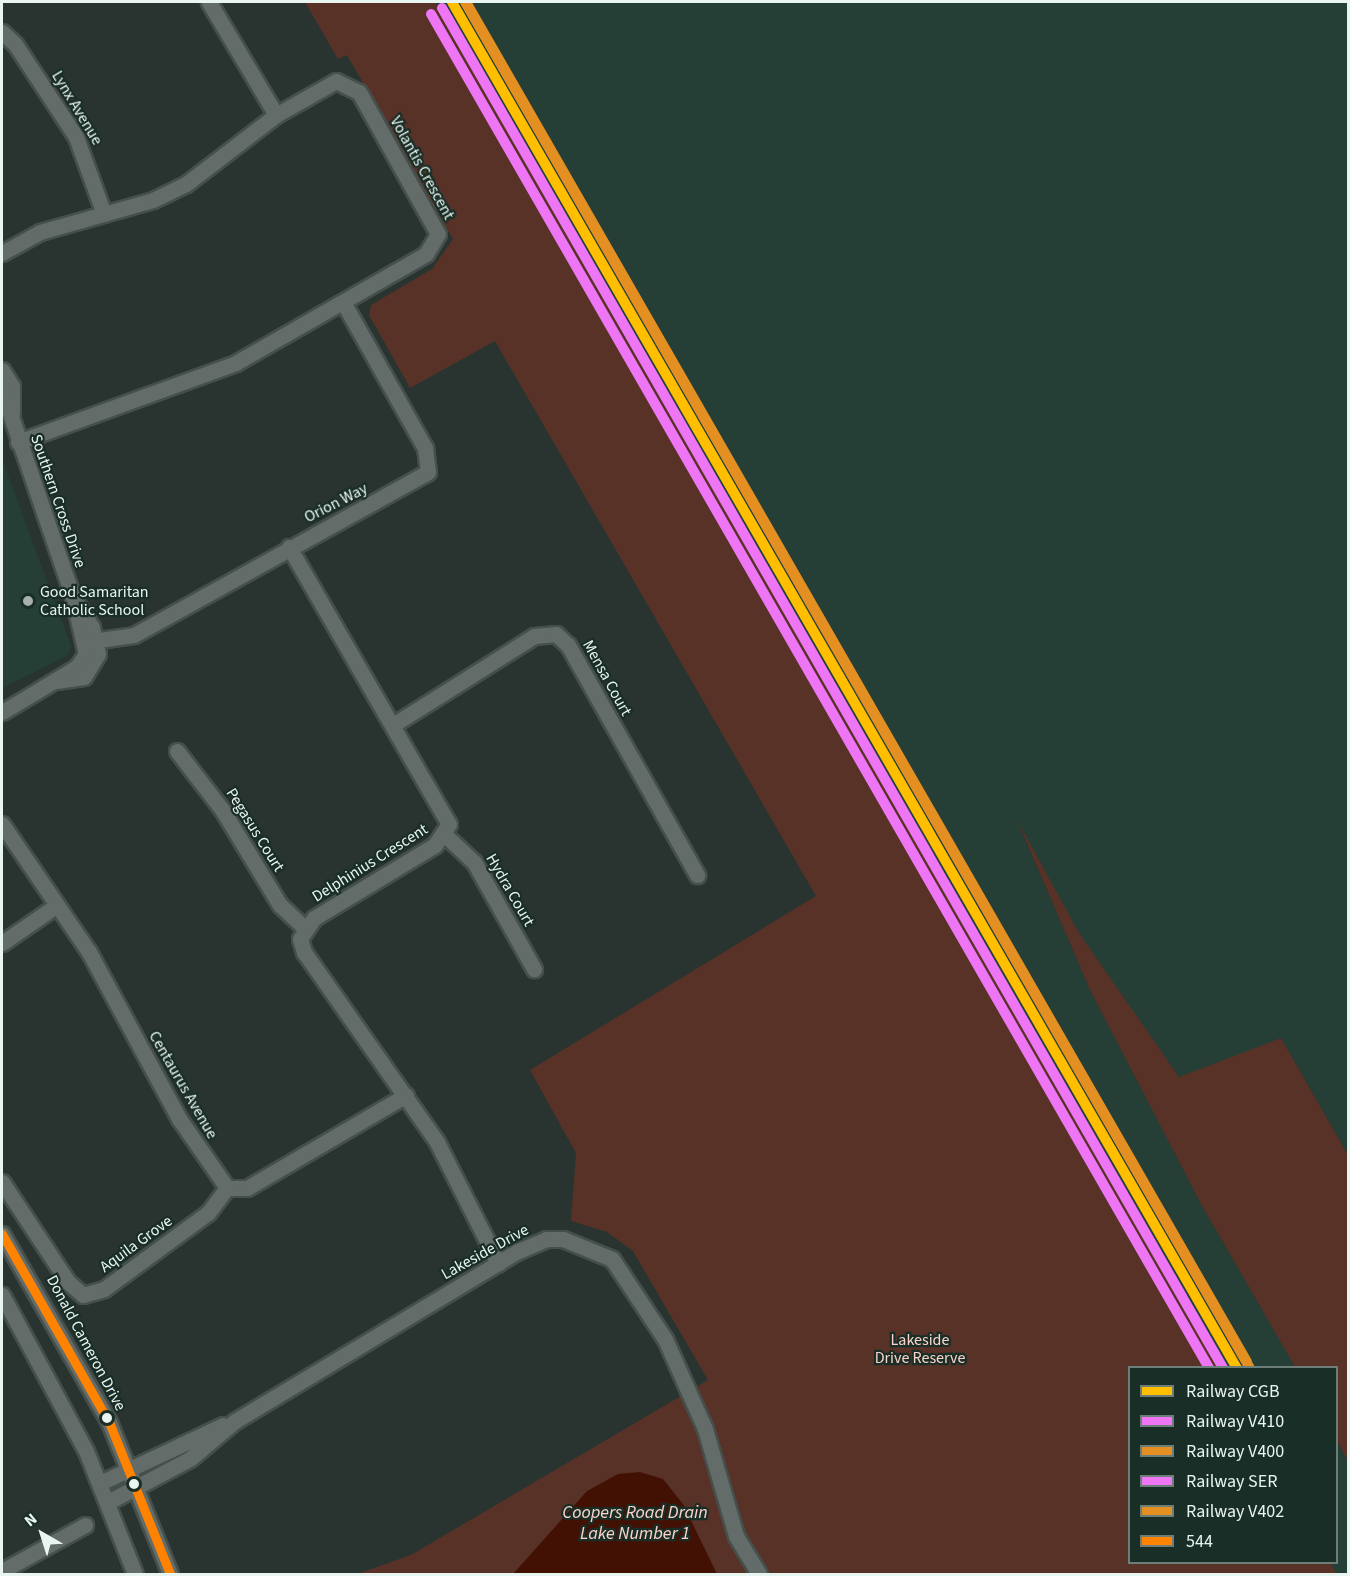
<!DOCTYPE html>
<html>
<head>
<meta charset="utf-8">
<style>
  body { margin:0 }
  #map { position:relative; width:1350px; height:1576px; overflow:hidden; background:#293431; font-family:"Source Sans 3",sans-serif }
  div>[style] { position:absolute }
  .built>* { inset:0; background:#253f37 }
  .green>* { inset:0; background:#583227 }
  .water>* { inset:0; background:#431104 }
  .roads { filter:drop-shadow(2px 0 #454f4c) drop-shadow(-2px 0 #454f4c) drop-shadow(0 2px #454f4c) drop-shadow(0 -2px #454f4c) }
  .minor>* { height:15px; margin:-7.5px; padding:0 7.5px; transform-origin:7.5px; border-radius:7.5px; background:#636c69 }
  .bus-1>* { height:9px; margin:-4.5px; padding:0 4.5px; transform-origin:4.5px; border-radius:4.5px; background:#ff8200 }
  .rail-1>* { height:10px; margin:-5px; padding:0 5px; transform-origin:5px; border-radius:5px; background:#ffbe00 }
  .rail-2>* { height:10px; margin:-5px; padding:0 5px; transform-origin:5px; border-radius:5px; background:#ee76f4 }
  .rail-3>* { height:10px; margin:-5px; padding:0 5px; transform-origin:5px; border-radius:5px; background:#e48f22 }
  .rail-4>* { height:10px; margin:-5px; padding:0 5px; transform-origin:5px; border-radius:5px; background:#ee76f4 }
  .rail-5>* { height:10px; margin:-5px; padding:0 5px; transform-origin:5px; border-radius:5px; background:#e48f22 }
  .dots>* { width:16px; height:16px; translate:-50% -50%; box-sizing:border-box; border:3px solid #1a2e28; border-radius:50% }
  span { translate:-50% -50%; white-space:nowrap; text-align:center; line-height:1.15; -webkit-text-stroke:4.5px #1a2e28; paint-order:stroke }
  .street-label { font-size:16px; color:#e9f5f1 }
  .poi-label { font-size:16px; color:#e9f5f1 }
  .left { translate:0 -50%; text-align:left }
  .park-label { font-size:16px; color:#fbd3c8 }
  .water-label { font-size:18px; color:#fdd5ca; font-style:italic }
  .frame { position:absolute; inset:0; border:3px solid #e9f5f1; pointer-events:none }
  .legend { position:absolute; left:1128px; top:1366px; width:210px; height:198px; box-sizing:border-box; background:#1a2e28; border:2px solid #6d7e78; margin:0; padding:8px 10px; list-style:none; font-size:18px; color:#e9f5f1 }
  .legend li { display:flex; align-items:center; gap:12px; height:30px }
  .legend b { width:30px; border:2px solid #6d7e78 }
  .north { position:absolute; left:12px; top:1504px; width:60px; height:60px; -webkit-text-stroke:4px #1a2e28; paint-order:stroke; rotate:321deg; font-size:16px; font-weight:700; line-height:24px; text-align:center; color:#e9f5f1 }
  .north::after { content:''; display:block; margin:auto; width:21px; height:27px; background:#e9f5f1; clip-path:polygon(50% 0,100% 100%,50% 72%,0 100%) }
</style>
</head>
<body>
<div id="map">
  <div class="built">
    <i style="clip-path:polygon(435px 2px,1348px 2px,1348px 1155px,1282px 1039px,1179px 1078px,1079px 933px,1019px 826px,1090px 990px,1201px 1204px,1295px 1367px,1219px 1367px)"></i>
    <i style="clip-path:polygon(2px 459px,71px 646px,68px 655px,2px 688px)"></i>
    <i style="clip-path:polygon(1337px 1441px,1348px 1461px,1348px 1574px,1337px 1574px,1330px 1563px,1336px 1562px)"></i>
  </div>
  <div class="green">
    <i style="clip-path:polygon(305px 2px,435px 2px,1219px 1367px,1130px 1368px,1130px 1562px,1330px 1563px,1337px 1574px,357px 1574px,411px 1555px,708px 1380px,633px 1251px,607px 1232px,571px 1221px,576px 1153px,530px 1070px,816px 896px,495px 341px,410px 388px,369px 315px,371px 305px,432px 269px,453px 239px,347px 55px,338px 59px)"></i>
    <i style="clip-path:polygon(1016px 818px,1079px 933px,1179px 1077px,1281px 1038px,1348px 1155px,1348px 1461px,1337px 1441px,1336px 1368px,1295px 1367px,1201px 1204px,1090px 990px)"></i>
  </div>
  <div class="water">
    <i style="clip-path:polygon(640px 1472px,663px 1479px,683px 1504px,717px 1574px,513px 1574px,587px 1491px,618px 1474px)"></i>
  </div>
  <div class="roads">
    <div class="minor">
      <i style="left:209px;top:2px;width:131px;rotate:59.3deg"></i>
      <i style="left:2px;top:32px;width:18px;rotate:43deg"></i>
      <i style="left:15px;top:44px;width:111px;rotate:56.7deg"></i>
      <i style="left:76px;top:137px;width:82px;rotate:70deg"></i>
      <i style="left:2px;top:253px;width:43px;rotate:-28.9deg"></i>
      <i style="left:40px;top:232px;width:117px;rotate:-15.8deg"></i>
      <i style="left:153px;top:200px;width:37px;rotate:-26deg"></i>
      <i style="left:186px;top:184px;width:113px;rotate:-37.5deg"></i>
      <i style="left:276px;top:115px;width:69px;rotate:-29.5deg"></i>
      <i style="left:336px;top:81px;width:25px;rotate:26deg"></i>
      <i style="left:359px;top:92px;width:162px;rotate:60.9deg"></i>
      <i style="left:438px;top:234px;width:23px;rotate:121deg"></i>
      <i style="left:426px;top:254px;width:219px;rotate:150.2deg"></i>
      <i style="left:236px;top:363px;width:232px;rotate:160.1deg"></i>
      <i style="left:2px;top:370px;width:19px;rotate:58deg"></i>
      <i style="left:12px;top:386px;width:27px;rotate:90deg"></i>
      <i style="left:2px;top:390px;width:219px;rotate:71.1deg"></i>
      <i style="left:73px;top:597px;width:58px;rotate:77.2deg"></i>
      <i style="left:86px;top:654px;width:16px;rotate:125deg"></i>
      <i style="left:77px;top:667px;width:87px;rotate:149deg"></i>
      <i style="left:289px;top:547px;width:320px;rotate:60deg"></i>
      <i style="left:449px;top:824px;width:25px;rotate:124deg"></i>
      <i style="left:435px;top:845px;width:141px;rotate:148.9deg"></i>
      <i style="left:314px;top:918px;width:25px;rotate:124deg"></i>
      <i style="left:300px;top:939px;width:14px;rotate:73deg"></i>
      <i style="left:304px;top:952px;width:232px;rotate:55deg"></i>
      <i style="left:437px;top:1142px;width:136px;rotate:63.2deg"></i>
      <i style="left:85px;top:642px;width:49px;rotate:-8.1deg"></i>
      <i style="left:134px;top:635px;width:336px;rotate:-29deg"></i>
      <i style="left:428px;top:472px;width:24px;rotate:-97deg"></i>
      <i style="left:425px;top:448px;width:167px;rotate:-119.3deg"></i>
      <i style="left:56px;top:681px;width:28px;rotate:-8deg"></i>
      <i style="left:84px;top:677px;width:27px;rotate:-59deg"></i>
      <i style="left:98px;top:654px;width:28px;rotate:-103deg"></i>
      <i style="left:92px;top:627px;width:35px;rotate:-123deg"></i>
      <i style="left:396px;top:723px;width:163px;rotate:-32.2deg"></i>
      <i style="left:534px;top:636px;width:22px;rotate:-5deg"></i>
      <i style="left:556px;top:634px;width:16px;rotate:43deg"></i>
      <i style="left:568px;top:645px;width:264px;rotate:60.7deg"></i>
      <i style="left:177px;top:751px;width:76px;rotate:52.5deg"></i>
      <i style="left:223px;top:811px;width:110px;rotate:58.8deg"></i>
      <i style="left:280px;top:905px;width:33px;rotate:43deg"></i>
      <i style="left:2px;top:824px;width:155px;rotate:55.8deg"></i>
      <i style="left:89px;top:952px;width:191px;rotate:61.6deg"></i>
      <i style="left:180px;top:1120px;width:83px;rotate:55.3deg"></i>
      <i style="left:227px;top:1188px;width:20px"></i>
      <i style="left:247px;top:1188px;width:184px;rotate:-30.3deg"></i>
      <i style="left:446px;top:836px;width:38px;rotate:43deg"></i>
      <i style="left:474px;top:862px;width:123px;rotate:60.7deg"></i>
      <i style="left:2px;top:943px;width:67px;rotate:-34.6deg"></i>
      <i style="left:2px;top:1182px;width:120px;rotate:56.6deg"></i>
      <i style="left:68px;top:1282px;width:20px;rotate:41deg"></i>
      <i style="left:83px;top:1295px;width:22px;rotate:-16deg"></i>
      <i style="left:104px;top:1289px;width:129px;rotate:-36.2deg"></i>
      <i style="left:208px;top:1213px;width:31px;rotate:-53deg"></i>
      <i style="left:2px;top:1234px;width:216px;rotate:60.4deg"></i>
      <i style="left:109px;top:1422px;width:164px;rotate:68.1deg"></i>
      <i style="left:2px;top:1295px;width:177px;rotate:61.7deg"></i>
      <i style="left:86px;top:1451px;width:132px;rotate:68.3deg"></i>
      <i style="left:100px;top:1483px;width:136px;rotate:-25.2deg"></i>
      <i style="left:108px;top:1502px;width:94px;rotate:-27.9deg"></i>
      <i style="left:191px;top:1458px;width:57px;rotate:-40.1deg"></i>
      <i style="left:235px;top:1421px;width:328px;rotate:-31deg"></i>
      <i style="left:516px;top:1252px;width:33px;rotate:-23deg"></i>
      <i style="left:546px;top:1239px;width:17px"></i>
      <i style="left:563px;top:1239px;width:53px;rotate:22.2deg"></i>
      <i style="left:612px;top:1259px;width:96px;rotate:56.5deg"></i>
      <i style="left:665px;top:1339px;width:98px;rotate:66deg"></i>
      <i style="left:705px;top:1429px;width:111px;rotate:73.8deg"></i>
      <i style="left:736px;top:1536px;width:44px;rotate:58.8deg"></i>
      <i style="left:2px;top:1571px;width:95px;rotate:-29deg"></i>
    </div>
  </div>
  <div class="bus-1">
    <i style="left:2px;top:1234px;width:216px;rotate:60.4deg"></i>
    <i style="left:109px;top:1422px;width:164px;rotate:68.1deg"></i>
  </div>
  <div class="rail-1">
    <i style="left:452px;top:2px;width:1575px;rotate:60.12deg"></i>
  </div>
  <div class="rail-2">
    <i style="left:442px;top:8px;width:1568px;rotate:60.13deg"></i>
  </div>
  <div class="rail-3">
    <i style="left:466px;top:2px;width:1568px;rotate:60.13deg"></i>
  </div>
  <div class="rail-4">
    <i style="left:431px;top:14px;width:1562px;rotate:60.12deg"></i>
  </div>
  <div class="rail-5">
    <i style="left:465px;top:2px;width:1575px;rotate:60.12deg"></i>
  </div>
  <div class="dots">
    <i style="left:28px;top:601px;background:#a6b1ae"></i>
    <i style="left:107px;top:1418px;background:#e9f5f1"></i>
    <i style="left:134px;top:1484px;background:#e9f5f1"></i>
  </div>
  <div class="street-label">
    <span style="left:77px;top:108px;rotate:59deg">Lynx Avenue</span>
    <span style="left:422px;top:168px;rotate:61deg">Volantis Crescent</span>
    <span style="left:58px;top:501px;rotate:71deg">Southern Cross Drive</span>
    <span style="left:336px;top:503px;rotate:-27deg">Orion Way</span>
    <span style="left:607px;top:678px;rotate:61deg">Mensa Court</span>
    <span style="left:255px;top:830px;rotate:58deg">Pegasus Court</span>
    <span style="left:370px;top:863px;rotate:-32deg">Delphinius Crescent</span>
    <span style="left:510px;top:890px;rotate:60deg">Hydra Court</span>
    <span style="left:183px;top:1085px;rotate:60deg">Centaurus Avenue</span>
    <span style="left:136px;top:1244px;rotate:-36deg">Aquila Grove</span>
    <span style="left:485px;top:1252px;rotate:-29deg">Lakeside Drive</span>
    <span style="left:86px;top:1343px;rotate:62deg">Donald Cameron Drive</span>
  </div>
  <div class="poi-label">
    <span class="left" style="left:40px;top:601px">Good Samaritan<br>Catholic School</span>
  </div>
  <div class="park-label">
    <span style="left:920px;top:1349px">Lakeside<br>Drive Reserve</span>
  </div>
  <div class="water-label">
    <span style="left:635px;top:1524px">Coopers Road Drain<br>Lake Number 1</span>
  </div>
  <div class="frame"></div>
  <ul class="legend">
  <li><b style="height:8px;background:#ffbe00"></b>Railway CGB</li>
  <li><b style="height:8px;background:#ee76f4"></b>Railway V410</li>
  <li><b style="height:8px;background:#e48f22"></b>Railway V400</li>
  <li><b style="height:8px;background:#ee76f4"></b>Railway SER</li>
  <li><b style="height:8px;background:#e48f22"></b>Railway V402</li>
  <li><b style="height:8px;background:#ff8200"></b>544</li>
  </ul>
  <div class="north">N</div>
</div>
</body>
</html>
